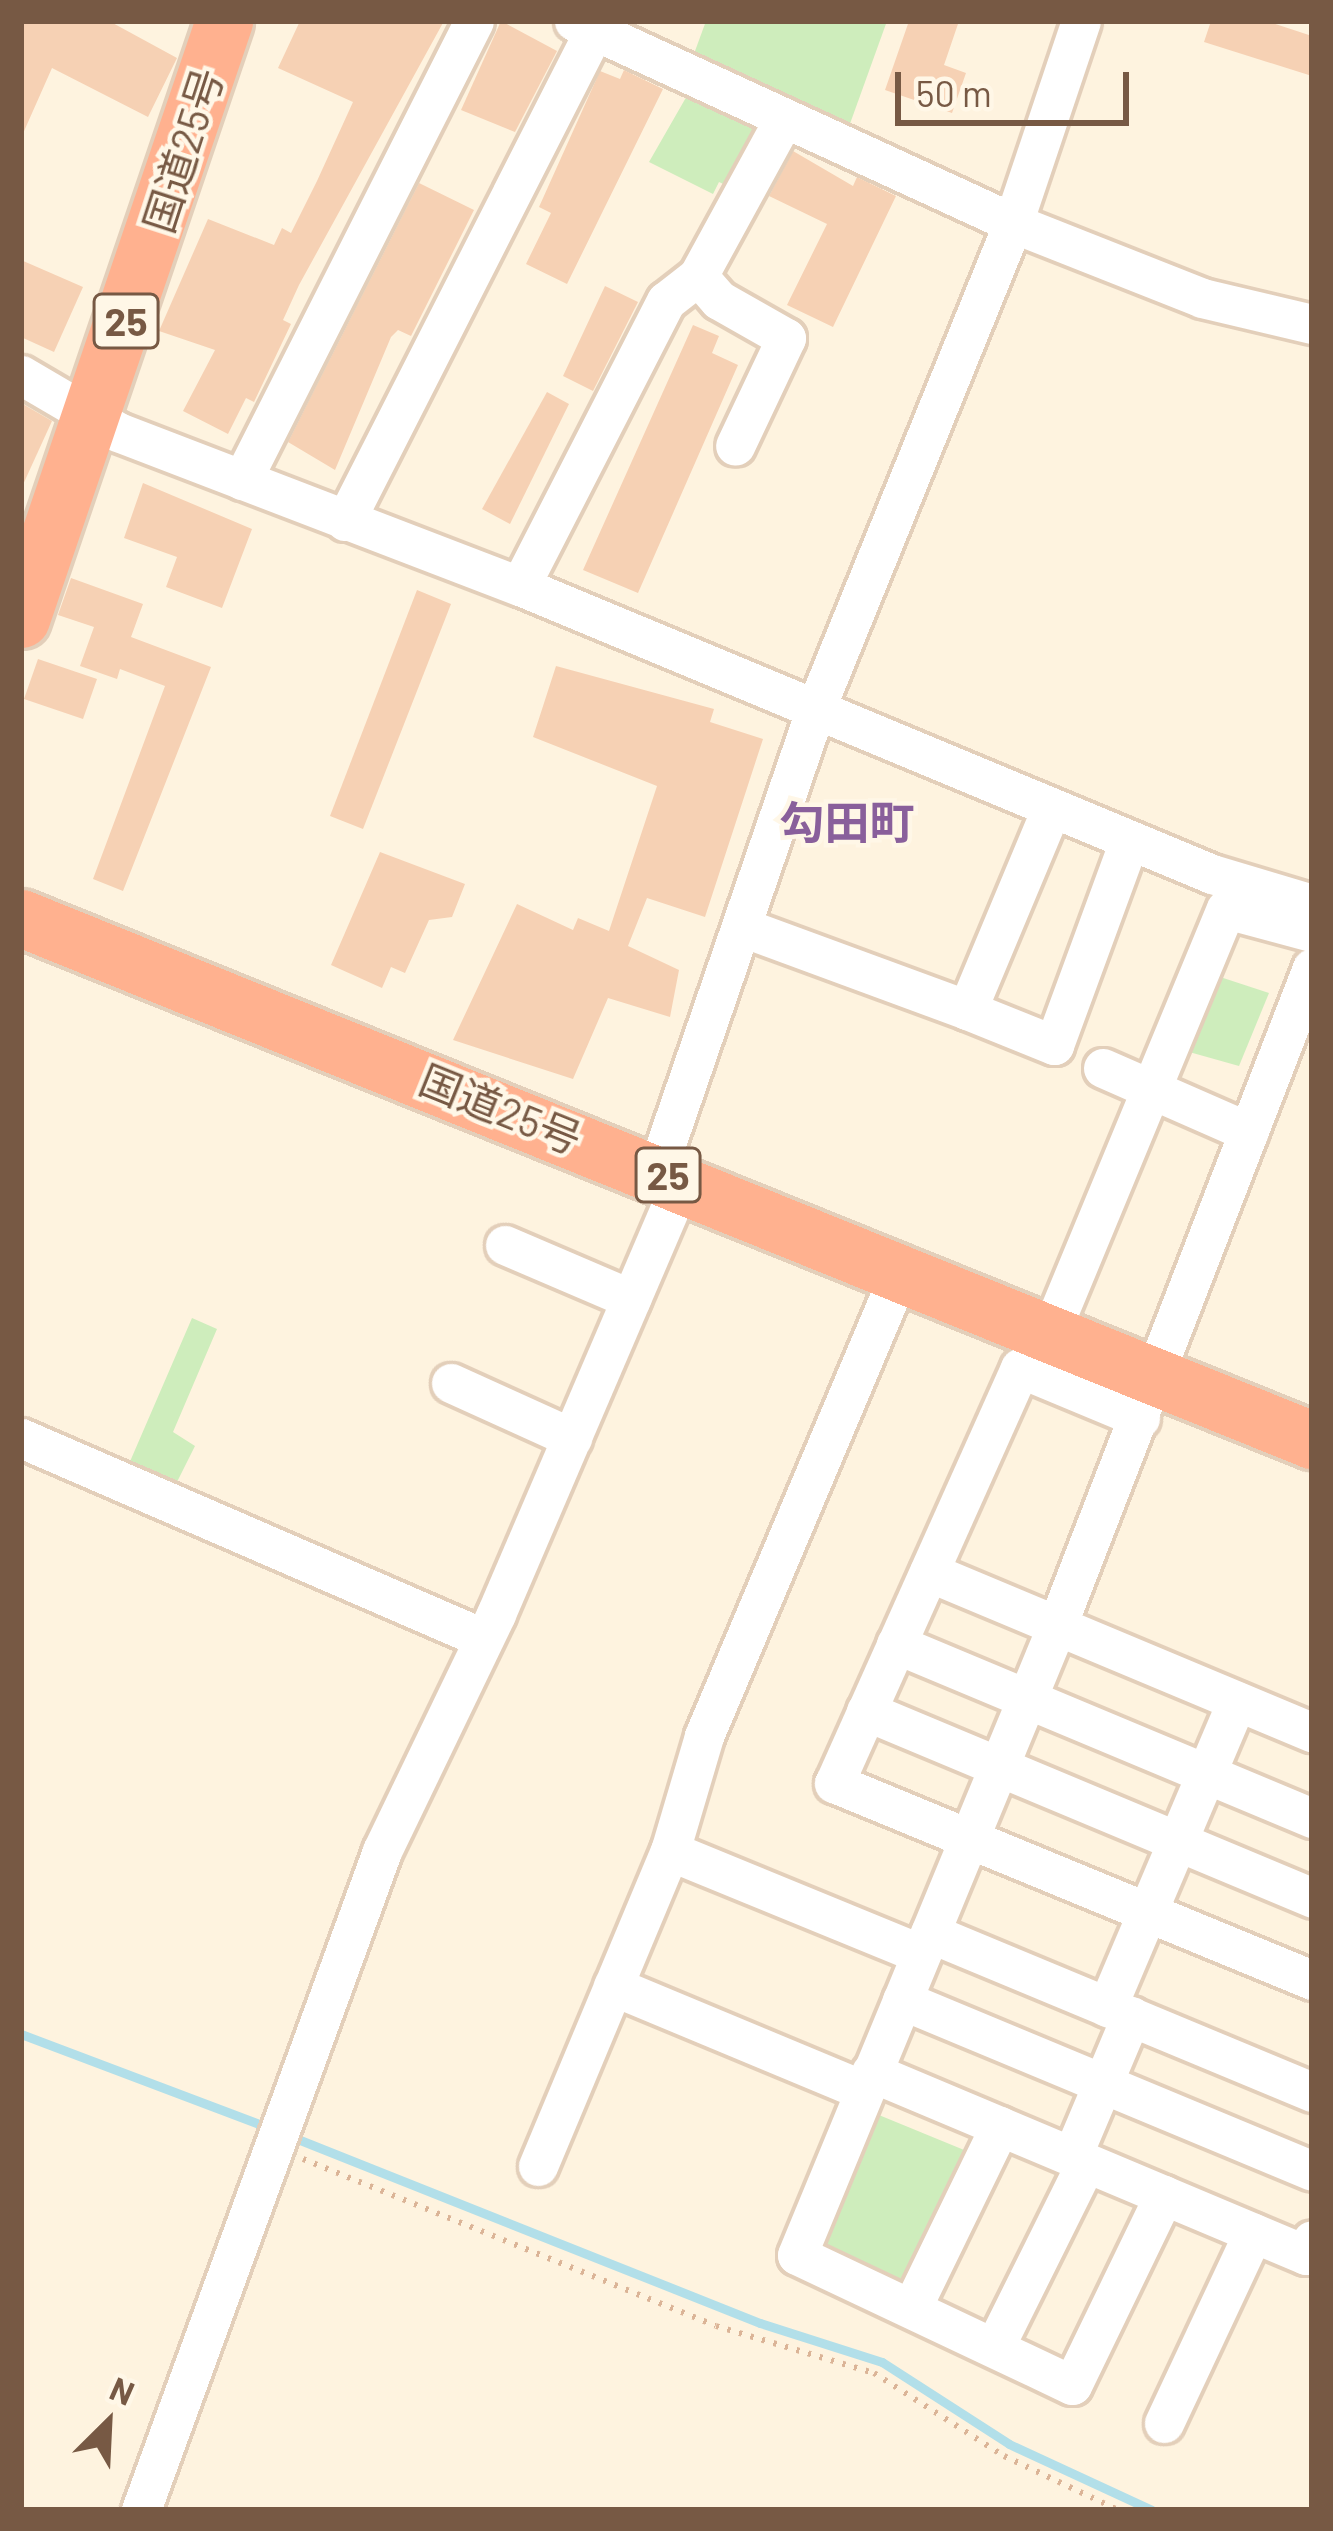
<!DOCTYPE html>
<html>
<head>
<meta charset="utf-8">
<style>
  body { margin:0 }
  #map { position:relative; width:1333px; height:2531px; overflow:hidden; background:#fef3df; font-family:Barlow,"Noto Sans JP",sans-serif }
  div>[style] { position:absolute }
  .green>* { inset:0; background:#ceedbc }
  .stream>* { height:9px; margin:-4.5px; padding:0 4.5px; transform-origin:4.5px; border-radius:4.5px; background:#b2dfe9 }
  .building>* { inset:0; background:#f6d1b4 }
  .path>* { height:6px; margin-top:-3px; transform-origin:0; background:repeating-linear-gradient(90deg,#dbb497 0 3px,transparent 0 12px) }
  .roads { filter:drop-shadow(3px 0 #e3cfba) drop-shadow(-3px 0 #e3cfba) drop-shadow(0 3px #e3cfba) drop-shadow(0 -3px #e3cfba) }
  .minor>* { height:39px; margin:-19.5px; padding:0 19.5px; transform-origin:19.5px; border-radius:19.5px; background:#fff }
  .highway>* { height:57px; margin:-28.5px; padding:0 28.5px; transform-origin:28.5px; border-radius:28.5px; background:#ffb18f }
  span { translate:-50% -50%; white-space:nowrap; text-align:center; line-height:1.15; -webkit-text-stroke:9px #fff7e7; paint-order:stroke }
  .shield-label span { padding:3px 9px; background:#fff7e7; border:3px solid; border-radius:9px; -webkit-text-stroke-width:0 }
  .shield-label { font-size:39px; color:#775944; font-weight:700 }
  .street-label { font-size:42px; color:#775944 }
  .neighbourhood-label { font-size:45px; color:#895f9b; font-weight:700 }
  .frame { position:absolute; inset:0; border:24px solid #775944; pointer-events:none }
  .north { position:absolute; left:48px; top:2363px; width:120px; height:120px; -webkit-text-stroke:9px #fff7e7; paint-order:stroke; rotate:24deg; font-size:33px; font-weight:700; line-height:48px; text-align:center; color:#775944 }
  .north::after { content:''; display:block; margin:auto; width:42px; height:54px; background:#775944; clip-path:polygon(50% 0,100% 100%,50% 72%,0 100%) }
  .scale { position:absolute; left:895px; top:72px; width:234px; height:54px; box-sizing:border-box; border:6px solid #775944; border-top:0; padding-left:15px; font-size:36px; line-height:42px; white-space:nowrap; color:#775944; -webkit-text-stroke:9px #fff7e7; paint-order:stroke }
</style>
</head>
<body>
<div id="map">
  <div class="green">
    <i style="clip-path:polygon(706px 21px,887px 21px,847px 132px,691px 62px)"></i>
    <i style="clip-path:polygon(688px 94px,762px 128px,734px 189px,719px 182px,713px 194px,649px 162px)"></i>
    <i style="clip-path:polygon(1208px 973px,1269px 993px,1239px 1066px,1175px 1048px)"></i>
    <i style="clip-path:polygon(192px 1318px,217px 1329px,173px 1432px,195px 1446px,168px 1500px,122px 1480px)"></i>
    <i style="clip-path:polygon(874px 2113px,969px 2152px,911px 2289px,818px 2251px)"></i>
  </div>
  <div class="stream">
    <i style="left:21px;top:2034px;width:268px;rotate:20.7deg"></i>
    <i style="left:290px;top:2136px;width:506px;rotate:21.7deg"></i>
    <i style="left:760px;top:2323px;width:128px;rotate:17.7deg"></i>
    <i style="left:882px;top:2362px;width:151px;rotate:32.8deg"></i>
    <i style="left:1009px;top:2444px;width:157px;rotate:24.8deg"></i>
  </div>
  <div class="building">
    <i style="clip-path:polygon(21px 21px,109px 21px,177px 58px,148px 117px,52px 68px,21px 138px)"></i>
    <i style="clip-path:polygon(300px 21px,444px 21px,299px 285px,283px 320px,291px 324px,254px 402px,246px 398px,228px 434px,183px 411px,215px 350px,159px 331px,208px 219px,274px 245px,282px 228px,291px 233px,317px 181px,353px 102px,278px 68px)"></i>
    <i style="clip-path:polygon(501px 21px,557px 51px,515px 132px,461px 110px)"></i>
    <i style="clip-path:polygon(909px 21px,959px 21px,944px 65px,966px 73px,952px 113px,885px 90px)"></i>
    <i style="clip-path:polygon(1211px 21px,1266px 21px,1312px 36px,1312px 76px,1204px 42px)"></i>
    <i style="clip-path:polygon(624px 70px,663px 89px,567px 284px,526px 264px,551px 213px,539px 207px,600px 71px,620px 79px)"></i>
    <i style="clip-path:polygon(793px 151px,853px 186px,857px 177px,896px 196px,833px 327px,787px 305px,827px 224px,769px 196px)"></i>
    <i style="clip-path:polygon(419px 183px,474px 210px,411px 336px,398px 330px,391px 337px,335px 470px,288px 442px)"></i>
    <i style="clip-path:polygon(21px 260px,83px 287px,54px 352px,21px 337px)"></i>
    <i style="clip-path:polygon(605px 286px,638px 302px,593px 391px,563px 376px)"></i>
    <i style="clip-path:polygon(693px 325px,719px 336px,712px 353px,738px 365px,638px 593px,583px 570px)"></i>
    <i style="clip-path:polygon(547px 392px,569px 404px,510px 524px,482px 509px)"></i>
    <i style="clip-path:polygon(21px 403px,52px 421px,21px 489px)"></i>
    <i style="clip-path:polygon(143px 483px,252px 529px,222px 608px,166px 587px,177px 557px,124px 538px)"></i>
    <i style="clip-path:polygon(71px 578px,143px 604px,131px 637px,211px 667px,123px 891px,93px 879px,165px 686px,120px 669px,117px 679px,80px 666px,94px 627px,58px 615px)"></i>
    <i style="clip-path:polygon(417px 590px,451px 604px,363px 829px,330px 816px)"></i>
    <i style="clip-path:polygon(38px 659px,97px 679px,83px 719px,24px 699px)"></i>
    <i style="clip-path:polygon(556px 666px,714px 709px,710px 722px,763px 739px,705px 917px,647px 898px,628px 946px,679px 970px,670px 1017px,608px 998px,573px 1079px,453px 1040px,517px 904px,573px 930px,578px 918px,609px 931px,657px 786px,533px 737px)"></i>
    <i style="clip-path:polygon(380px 852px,465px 884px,452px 917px,429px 920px,405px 973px,391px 967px,382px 988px,331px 965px)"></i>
  </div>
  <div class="path">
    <i style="left:303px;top:2159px;width:445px;rotate:22deg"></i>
    <i style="left:716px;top:2326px;width:165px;rotate:16.6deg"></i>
    <i style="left:874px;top:2373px;width:154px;rotate:32.6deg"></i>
    <i style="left:1004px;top:2456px;width:126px;rotate:25.3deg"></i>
  </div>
  <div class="roads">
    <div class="minor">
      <i style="left:574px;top:21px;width:483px;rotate:24.7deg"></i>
      <i style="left:1013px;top:223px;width:203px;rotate:21.6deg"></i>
      <i style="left:1202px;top:298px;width:113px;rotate:13.3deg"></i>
      <i style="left:698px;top:276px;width:32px;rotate:49deg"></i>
      <i style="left:719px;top:300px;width:77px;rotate:29.6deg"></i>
      <i style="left:786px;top:338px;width:119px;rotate:115.3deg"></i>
      <i style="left:21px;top:375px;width:113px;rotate:30.4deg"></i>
      <i style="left:118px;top:432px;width:430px;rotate:21deg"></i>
      <i style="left:520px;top:586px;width:750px;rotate:22.6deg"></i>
      <i style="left:1212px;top:874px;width:104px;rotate:16.7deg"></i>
      <i style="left:242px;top:480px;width:514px;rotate:-63.19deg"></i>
      <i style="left:345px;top:521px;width:561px;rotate:-63.07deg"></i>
      <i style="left:520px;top:586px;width:320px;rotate:-62.9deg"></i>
      <i style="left:666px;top:301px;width:41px;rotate:-38deg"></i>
      <i style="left:698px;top:276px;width:180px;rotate:-61.4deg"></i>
      <i style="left:742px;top:927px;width:240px;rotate:20.2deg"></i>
      <i style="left:967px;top:1010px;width:218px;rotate:-67.3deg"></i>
      <i style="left:967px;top:1010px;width:94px;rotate:21.9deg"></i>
      <i style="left:1054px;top:1045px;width:217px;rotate:-69.8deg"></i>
      <i style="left:1103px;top:1068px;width:159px;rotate:23.7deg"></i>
      <i style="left:657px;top:1170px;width:486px;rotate:-71deg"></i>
      <i style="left:815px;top:710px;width:526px;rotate:-67.87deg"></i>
      <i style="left:1013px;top:223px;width:213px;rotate:-71.4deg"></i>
      <i style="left:505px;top:1245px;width:137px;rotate:23.2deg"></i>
      <i style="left:1050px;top:1333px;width:459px;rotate:-67.5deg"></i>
      <i style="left:1226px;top:909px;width:89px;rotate:15deg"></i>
      <i style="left:451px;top:1383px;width:133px;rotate:24.4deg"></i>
      <i style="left:1140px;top:1418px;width:130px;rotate:-157.4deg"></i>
      <i style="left:1020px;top:1368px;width:455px;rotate:114.1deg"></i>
      <i style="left:834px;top:1783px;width:517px;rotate:22.4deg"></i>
      <i style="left:21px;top:1438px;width:500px;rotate:23.44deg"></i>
      <i style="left:929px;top:1572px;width:415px;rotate:22.7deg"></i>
      <i style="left:896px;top:1644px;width:451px;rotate:22.7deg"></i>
      <i style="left:866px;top:1711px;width:484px;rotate:22.7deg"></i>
      <i style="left:670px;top:1851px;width:271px;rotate:22.3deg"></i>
      <i style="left:930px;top:1933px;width:414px;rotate:22.6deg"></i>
      <i style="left:613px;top:1986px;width:271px;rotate:22.6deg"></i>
      <i style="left:902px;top:2000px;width:444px;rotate:22.6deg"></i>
      <i style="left:1107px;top:2007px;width:332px;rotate:-67deg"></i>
      <i style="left:871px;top:2072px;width:472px;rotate:22.8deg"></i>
      <i style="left:1306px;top:2255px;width:16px;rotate:-68deg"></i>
      <i style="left:1072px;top:2156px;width:152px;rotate:-67.1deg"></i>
      <i style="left:538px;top:2166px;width:342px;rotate:-67.3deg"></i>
      <i style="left:670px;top:1851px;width:120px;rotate:-73.5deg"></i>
      <i style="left:704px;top:1736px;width:504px;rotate:-67.1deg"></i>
      <i style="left:1164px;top:2195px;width:211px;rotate:115.8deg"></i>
      <i style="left:1072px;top:2385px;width:304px;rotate:-154.7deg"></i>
      <i style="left:797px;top:2255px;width:678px;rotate:-67.56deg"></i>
      <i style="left:1056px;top:1628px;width:708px;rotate:-68.8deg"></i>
      <i style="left:913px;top:2305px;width:199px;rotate:-64.1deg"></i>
      <i style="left:995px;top:2346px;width:204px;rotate:-63.6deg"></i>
      <i style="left:1164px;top:2423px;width:210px;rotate:-64.9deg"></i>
      <i style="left:141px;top:2510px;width:702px;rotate:-69.91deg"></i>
      <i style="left:382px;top:1851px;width:263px;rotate:-64.3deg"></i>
      <i style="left:496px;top:1614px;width:472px;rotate:-66.8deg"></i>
    </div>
    <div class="highway">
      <i style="left:21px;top:619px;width:632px;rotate:-71.25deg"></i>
      <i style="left:21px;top:918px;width:1393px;rotate:22.02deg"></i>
    </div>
  </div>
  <div class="shield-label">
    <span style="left:126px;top:321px">25</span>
    <span style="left:668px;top:1175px">25</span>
  </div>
  <div class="street-label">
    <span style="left:182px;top:150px;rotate:-72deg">国道25号</span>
    <span style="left:501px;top:1108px;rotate:22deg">国道25号</span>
  </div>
  <div class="neighbourhood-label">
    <span style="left:847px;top:822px">勾田町</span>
  </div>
  <div class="frame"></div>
  <div class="north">N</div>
  <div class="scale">50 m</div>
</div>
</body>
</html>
